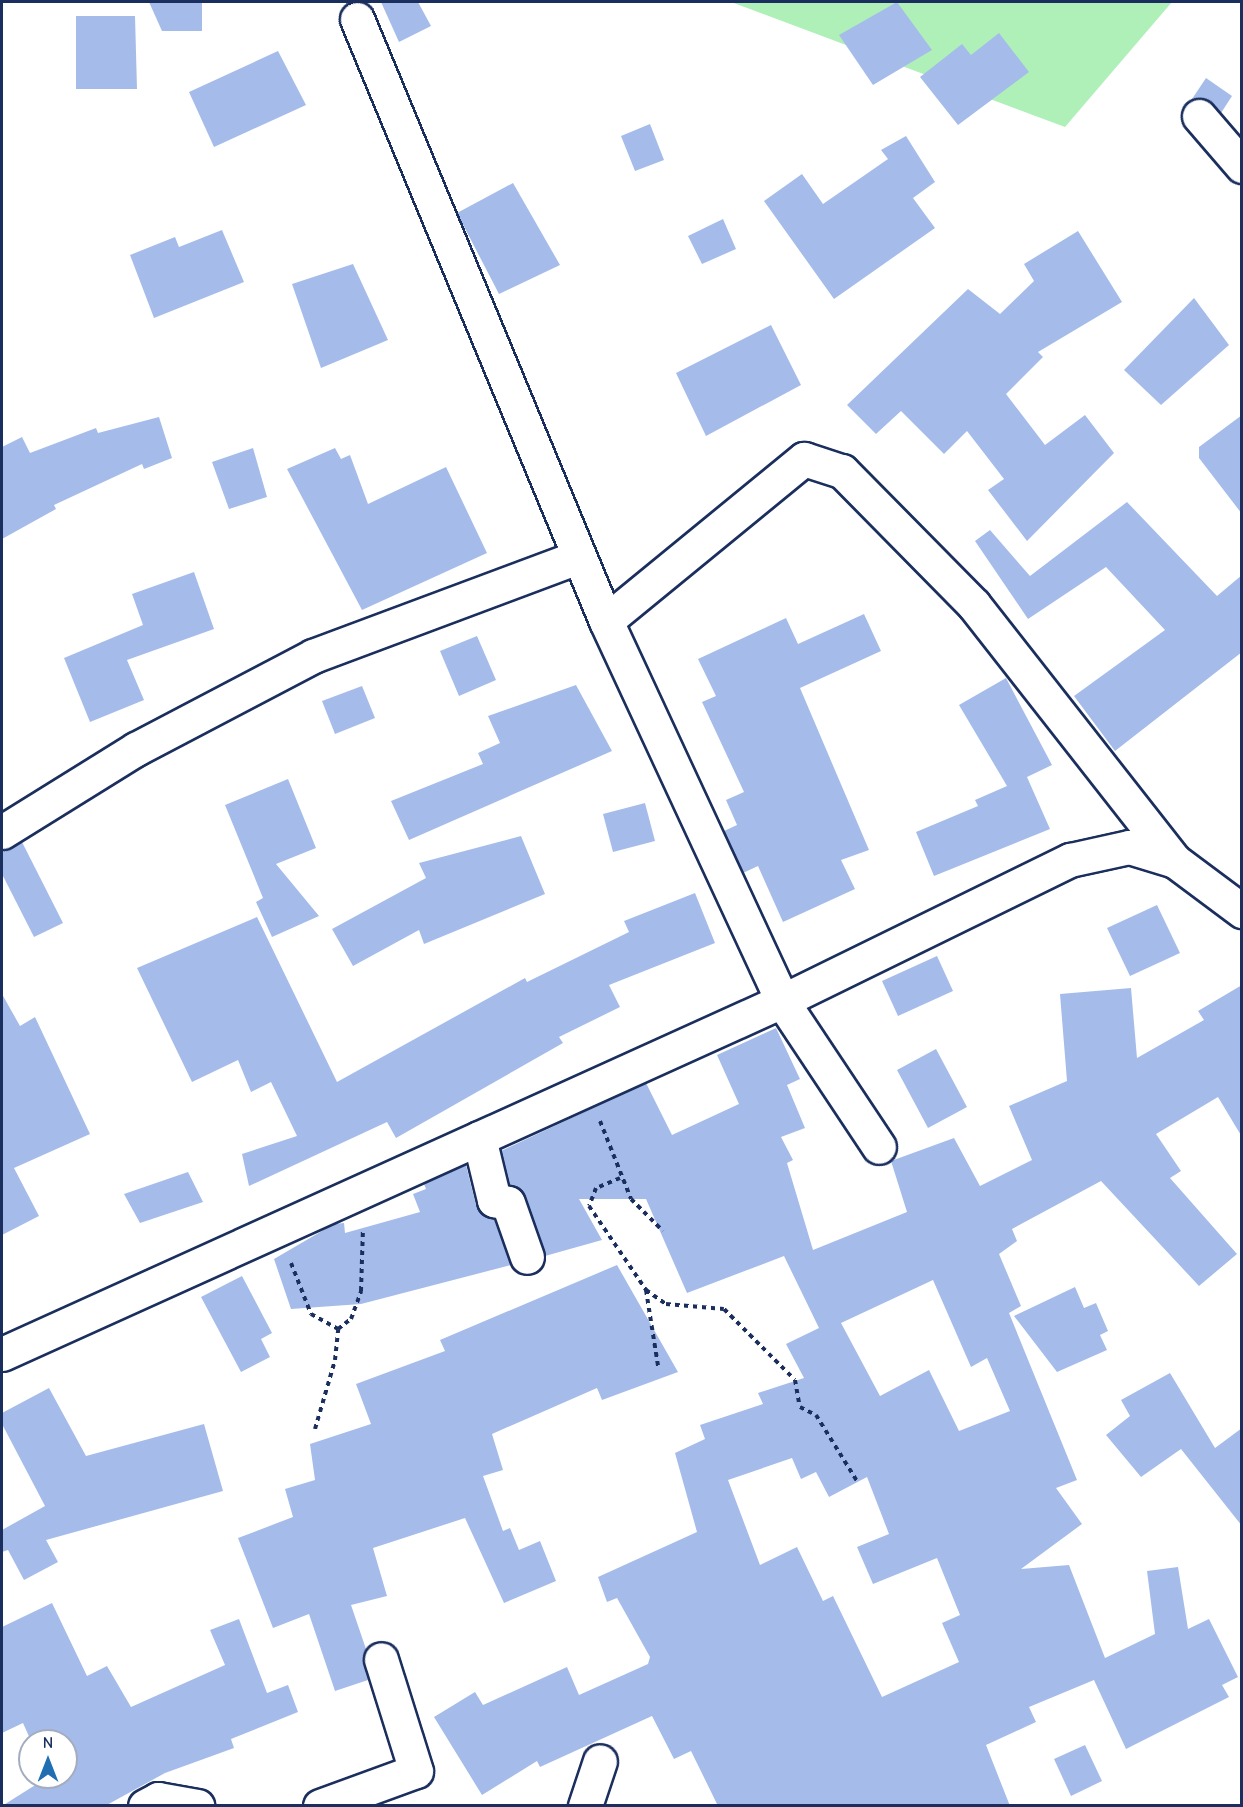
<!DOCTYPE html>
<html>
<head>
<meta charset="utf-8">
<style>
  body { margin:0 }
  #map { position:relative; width:1243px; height:1807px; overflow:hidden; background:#fff; font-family:"Comic Neue",sans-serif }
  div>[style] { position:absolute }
  .green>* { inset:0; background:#aff0b9 }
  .building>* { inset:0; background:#a5bcea }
  .path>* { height:4px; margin-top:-2px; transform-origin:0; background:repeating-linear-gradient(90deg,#1b2f5e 0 4.5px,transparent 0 9px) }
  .roads { filter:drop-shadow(2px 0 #1b2f5e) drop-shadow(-2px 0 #1b2f5e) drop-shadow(0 2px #1b2f5e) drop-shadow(0 -2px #1b2f5e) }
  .minor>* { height:33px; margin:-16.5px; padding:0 16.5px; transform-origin:16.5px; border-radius:16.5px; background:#fff }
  span { translate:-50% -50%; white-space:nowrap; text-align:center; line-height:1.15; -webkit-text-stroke:4.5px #fff; paint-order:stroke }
  .frame { position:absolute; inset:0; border:3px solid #1b2f5e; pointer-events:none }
  .north { position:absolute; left:18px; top:1729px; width:60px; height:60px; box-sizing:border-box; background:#fff; border:2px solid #a4acbf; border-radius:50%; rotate:0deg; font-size:16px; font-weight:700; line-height:24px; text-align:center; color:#1b2f5e }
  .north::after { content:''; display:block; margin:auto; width:21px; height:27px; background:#1f6fb2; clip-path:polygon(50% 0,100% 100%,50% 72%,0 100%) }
</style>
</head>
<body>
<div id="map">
  <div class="green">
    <i style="clip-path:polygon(731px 2px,1172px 2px,1065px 127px)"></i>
  </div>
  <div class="building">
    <i style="clip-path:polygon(149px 2px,202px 2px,202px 31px,162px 31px)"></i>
    <i style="clip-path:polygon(381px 2px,418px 2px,431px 26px,399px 42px)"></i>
    <i style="clip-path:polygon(897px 2px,932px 50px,873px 85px,839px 35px)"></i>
    <i style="clip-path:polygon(76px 16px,135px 16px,137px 89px,76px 89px)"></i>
    <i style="clip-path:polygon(999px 33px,1029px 72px,958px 125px,920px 77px,962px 44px,971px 55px)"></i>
    <i style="clip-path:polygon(278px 51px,306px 105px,214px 147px,189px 92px)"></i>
    <i style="clip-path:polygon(1206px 78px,1232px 96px,1221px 113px,1206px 99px,1192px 99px)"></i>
    <i style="clip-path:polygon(650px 124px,664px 160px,635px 171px,621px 136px)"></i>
    <i style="clip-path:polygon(906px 136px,935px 182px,913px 198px,935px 228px,834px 299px,764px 201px,802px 174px,823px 204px,888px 159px,881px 150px)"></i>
    <i style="clip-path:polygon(513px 183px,560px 265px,499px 294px,457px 213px)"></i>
    <i style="clip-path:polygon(723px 219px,736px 249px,702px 264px,688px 236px)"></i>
    <i style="clip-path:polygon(222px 230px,244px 282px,154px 318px,130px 255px,175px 237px,179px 247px)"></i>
    <i style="clip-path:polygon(1078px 231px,1122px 302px,1038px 352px,1043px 357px,1006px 394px,1045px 445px,1085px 415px,1114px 453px,1027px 541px,988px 490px,1004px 479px,967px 431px,944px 454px,901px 411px,876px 434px,847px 405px,968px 289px,1000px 314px,1034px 281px,1024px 264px)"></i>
    <i style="clip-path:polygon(353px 264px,388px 340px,321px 368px,292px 284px)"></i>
    <i style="clip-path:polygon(1194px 298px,1229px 345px,1161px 405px,1124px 370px)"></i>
    <i style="clip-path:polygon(771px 325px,801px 385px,706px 436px,676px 373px)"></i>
    <i style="clip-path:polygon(1242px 415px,1242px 514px,1199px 458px,1199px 447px)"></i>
    <i style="clip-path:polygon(159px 417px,172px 458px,144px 469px,142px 464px,54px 505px,56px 509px,2px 539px,2px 447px,22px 437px,30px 453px,96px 428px,98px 433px)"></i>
    <i style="clip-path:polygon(253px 448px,267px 497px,229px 509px,212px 462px)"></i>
    <i style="clip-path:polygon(335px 448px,341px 459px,350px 455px,368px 504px,446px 467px,487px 553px,362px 610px,287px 469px)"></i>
    <i style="clip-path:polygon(1127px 502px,1217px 596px,1242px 575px,1242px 652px,1115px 751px,1074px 696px,1165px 630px,1106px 567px,1028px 619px,975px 541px,990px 530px,1030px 576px)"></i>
    <i style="clip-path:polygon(194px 572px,214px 629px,127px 660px,144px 700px,90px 722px,64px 658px,143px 625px,132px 594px)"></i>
    <i style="clip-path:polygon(864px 614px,881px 651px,800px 688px,869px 850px,841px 860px,855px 889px,783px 922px,758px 866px,743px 873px,724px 831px,737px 825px,726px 800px,744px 792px,702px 702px,716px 696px,698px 659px,786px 618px,798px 644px)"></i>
    <i style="clip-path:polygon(477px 636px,496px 680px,459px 696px,440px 651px)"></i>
    <i style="clip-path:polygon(1006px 678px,1052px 765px,1027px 777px,1050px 829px,934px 876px,916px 832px,978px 806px,975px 800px,1007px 786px,959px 705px)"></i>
    <i style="clip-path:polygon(576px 685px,612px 751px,409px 840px,391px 801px,483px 764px,478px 753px,500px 743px,488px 716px)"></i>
    <i style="clip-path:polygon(362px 686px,375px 718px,335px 734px,322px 701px)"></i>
    <i style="clip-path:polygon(288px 779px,316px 848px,276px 864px,319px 916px,272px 937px,256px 902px,263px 898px,225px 805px)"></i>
    <i style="clip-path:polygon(645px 803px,655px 841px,613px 852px,603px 814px)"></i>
    <i style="clip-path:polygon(521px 836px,545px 894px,424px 944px,419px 930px,353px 966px,332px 929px,426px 878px,419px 863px)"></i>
    <i style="clip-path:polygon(22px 842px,63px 923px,34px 937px,2px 874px,2px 851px)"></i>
    <i style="clip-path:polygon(695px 893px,715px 943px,609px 985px,620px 1007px,559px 1037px,563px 1043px,396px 1138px,387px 1122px,249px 1186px,242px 1154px,297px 1136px,271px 1082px,251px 1092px,238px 1060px,192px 1082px,137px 968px,257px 917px,337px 1082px,525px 978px,527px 982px,629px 932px,624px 921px)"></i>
    <i style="clip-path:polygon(1157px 905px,1180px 953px,1130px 976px,1107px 928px)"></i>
    <i style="clip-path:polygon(937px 956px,953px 991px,898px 1016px,882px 981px)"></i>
    <i style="clip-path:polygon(evenodd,1242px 985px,1242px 1137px,1218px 1097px,1156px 1134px,1181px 1171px,1170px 1178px,1237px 1254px,1199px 1286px,1101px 1181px,1012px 1229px,1017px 1241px,999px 1254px,1021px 1306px,1009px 1313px,1077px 1480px,1056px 1488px,1082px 1524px,1021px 1569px,1069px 1565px,1105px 1658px,1155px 1634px,1147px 1571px,1178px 1567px,1188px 1629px,1209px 1619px,1238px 1677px,1222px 1685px,1229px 1697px,1126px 1749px,1094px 1680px,1029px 1707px,1036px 1722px,986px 1745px,1010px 1806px,718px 1806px,691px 1751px,674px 1759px,652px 1716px,540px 1767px,537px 1761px,482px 1795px,434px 1717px,475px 1692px,483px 1705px,567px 1667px,579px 1695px,648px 1664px,650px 1657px,617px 1598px,607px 1602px,598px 1577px,697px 1532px,675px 1453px,705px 1439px,700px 1425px,763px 1404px,758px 1393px,804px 1378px,786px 1344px,819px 1328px,784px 1256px,687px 1293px,646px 1199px,579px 1199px,602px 1240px,545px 1256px,526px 1197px,509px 1184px,501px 1151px,646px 1083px,672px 1135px,739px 1104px,717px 1055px,776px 1028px,800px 1079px,787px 1085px,805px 1128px,781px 1137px,793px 1160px,787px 1163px,813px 1250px,907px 1212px,891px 1161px,954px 1138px,980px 1186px,1032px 1160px,1009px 1106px,1067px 1081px,1060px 994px,1131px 988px,1137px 1058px,1204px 1020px,1198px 1011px,1242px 985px,933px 1280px,971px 1367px,987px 1358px,1010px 1411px,959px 1431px,929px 1370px,880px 1396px,841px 1323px,933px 1280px,1242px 985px,792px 1458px,801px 1479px,816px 1472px,829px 1497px,867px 1477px,889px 1534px,857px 1547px,873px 1584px,937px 1558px,960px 1615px,942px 1623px,959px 1662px,882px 1697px,833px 1596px,823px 1601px,797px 1547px,760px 1565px,728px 1480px,792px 1458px)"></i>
    <i style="clip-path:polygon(2px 994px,20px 1026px,35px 1017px,90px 1134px,14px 1168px,39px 1216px,2px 1235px)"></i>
    <i style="clip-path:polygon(936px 1049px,967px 1107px,928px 1128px,897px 1070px)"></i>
    <i style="clip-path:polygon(466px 1165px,476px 1205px,494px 1219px,511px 1265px,361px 1304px,291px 1309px,274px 1259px,334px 1224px,344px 1223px,345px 1233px,420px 1212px,413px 1194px,426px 1189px,424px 1184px)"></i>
    <i style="clip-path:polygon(188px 1172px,203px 1202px,140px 1223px,124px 1194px)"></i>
    <i style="clip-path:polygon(617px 1265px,678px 1372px,602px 1400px,597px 1388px,492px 1434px,503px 1470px,483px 1476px,503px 1531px,510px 1528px,519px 1550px,540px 1541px,556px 1581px,504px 1603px,465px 1518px,373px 1548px,387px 1596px,351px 1605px,366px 1649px,368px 1680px,335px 1691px,309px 1614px,273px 1628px,238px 1538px,293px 1517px,285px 1489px,315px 1480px,310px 1444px,371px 1424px,356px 1384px,445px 1351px,440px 1340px)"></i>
    <i style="clip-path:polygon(242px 1276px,272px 1333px,261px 1339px,270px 1357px,241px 1372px,201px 1297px)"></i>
    <i style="clip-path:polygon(1075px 1287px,1084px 1308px,1096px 1303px,1108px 1331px,1100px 1335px,1107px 1350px,1057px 1372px,1014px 1316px)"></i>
    <i style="clip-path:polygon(1170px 1373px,1215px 1448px,1242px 1428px,1242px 1526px,1181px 1449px,1141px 1477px,1106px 1435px,1130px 1416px,1121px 1400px)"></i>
    <i style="clip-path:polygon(49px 1388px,86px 1456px,204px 1424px,223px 1491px,46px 1540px,58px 1562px,24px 1580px,8px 1550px,2px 1552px,2px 1530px,45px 1506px,2px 1424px,2px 1413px)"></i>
    <i style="clip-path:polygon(52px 1603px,87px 1676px,107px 1666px,131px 1707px,225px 1665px,210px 1630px,239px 1619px,267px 1693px,288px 1685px,298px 1712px,231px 1739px,234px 1748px,165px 1773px,105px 1806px,2px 1806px,48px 1777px,66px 1777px,66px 1741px,31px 1741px,23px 1723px,2px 1733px,2px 1627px)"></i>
    <i style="clip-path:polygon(1085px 1745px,1102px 1781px,1071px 1796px,1054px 1759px)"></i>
  </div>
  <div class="path">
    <i style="left:600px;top:1121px;width:84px;rotate:68.3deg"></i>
    <i style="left:631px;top:1199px;width:45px;rotate:45deg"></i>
    <i style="left:620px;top:1178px;width:26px;rotate:157deg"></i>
    <i style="left:596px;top:1188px;width:19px;rotate:111deg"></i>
    <i style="left:589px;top:1206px;width:102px;rotate:55.8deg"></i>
    <i style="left:646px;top:1290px;width:77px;rotate:81deg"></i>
    <i style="left:291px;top:1263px;width:55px;rotate:68.6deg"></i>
    <i style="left:311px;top:1314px;width:31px;rotate:29deg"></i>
    <i style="left:646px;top:1290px;width:24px;rotate:35deg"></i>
    <i style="left:666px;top:1304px;width:58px;rotate:4.9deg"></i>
    <i style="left:724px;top:1309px;width:100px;rotate:45deg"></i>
    <i style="left:795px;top:1380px;width:27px;rotate:80deg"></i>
    <i style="left:800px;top:1407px;width:18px;rotate:27deg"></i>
    <i style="left:816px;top:1415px;width:78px;rotate:58.2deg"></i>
    <i style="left:315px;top:1429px;width:72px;rotate:-73.8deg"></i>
    <i style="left:335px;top:1360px;width:31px;rotate:-84deg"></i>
    <i style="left:338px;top:1329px;width:16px;rotate:-38deg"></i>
    <i style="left:351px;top:1319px;width:30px;rotate:-70deg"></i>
    <i style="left:361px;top:1291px;width:63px;rotate:-88.2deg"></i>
  </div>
  <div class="roads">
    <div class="minor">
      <i style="left:357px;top:19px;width:651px;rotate:67.53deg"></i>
      <i style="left:606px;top:621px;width:419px;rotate:65.1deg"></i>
      <i style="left:782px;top:1001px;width:175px;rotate:56.4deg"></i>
      <i style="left:1199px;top:116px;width:66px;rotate:49.3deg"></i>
      <i style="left:606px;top:621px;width:256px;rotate:-39.3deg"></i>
      <i style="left:804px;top:459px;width:40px;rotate:18deg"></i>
      <i style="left:842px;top:471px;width:188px;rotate:45.4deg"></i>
      <i style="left:974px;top:605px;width:325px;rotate:51.9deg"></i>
      <i style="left:2px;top:832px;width:158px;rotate:-31.8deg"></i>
      <i style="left:136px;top:749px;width:200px;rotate:-27.7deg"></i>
      <i style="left:313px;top:656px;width:283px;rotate:-20.5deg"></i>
      <i style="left:479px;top:1138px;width:64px;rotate:76.4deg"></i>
      <i style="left:494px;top:1200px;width:14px;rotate:12deg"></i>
      <i style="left:508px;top:1203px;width:57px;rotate:70.6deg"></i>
      <i style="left:2px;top:1354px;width:856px;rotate:-24.35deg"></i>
      <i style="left:782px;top:1001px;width:321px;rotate:-26.1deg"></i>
      <i style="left:1070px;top:860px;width:60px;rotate:-12.4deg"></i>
      <i style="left:1129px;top:847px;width:48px;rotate:16.9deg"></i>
      <i style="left:1175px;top:861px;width:84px;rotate:36.7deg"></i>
      <i style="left:145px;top:1806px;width:15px;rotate:-28deg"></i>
      <i style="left:158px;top:1799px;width:40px;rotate:10deg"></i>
      <i style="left:320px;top:1806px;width:102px;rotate:-20deg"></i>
      <i style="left:416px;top:1771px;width:117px;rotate:-107.4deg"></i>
      <i style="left:585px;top:1806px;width:47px;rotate:-71.6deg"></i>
    </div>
  </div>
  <div class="frame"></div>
  <div class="north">N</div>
</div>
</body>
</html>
